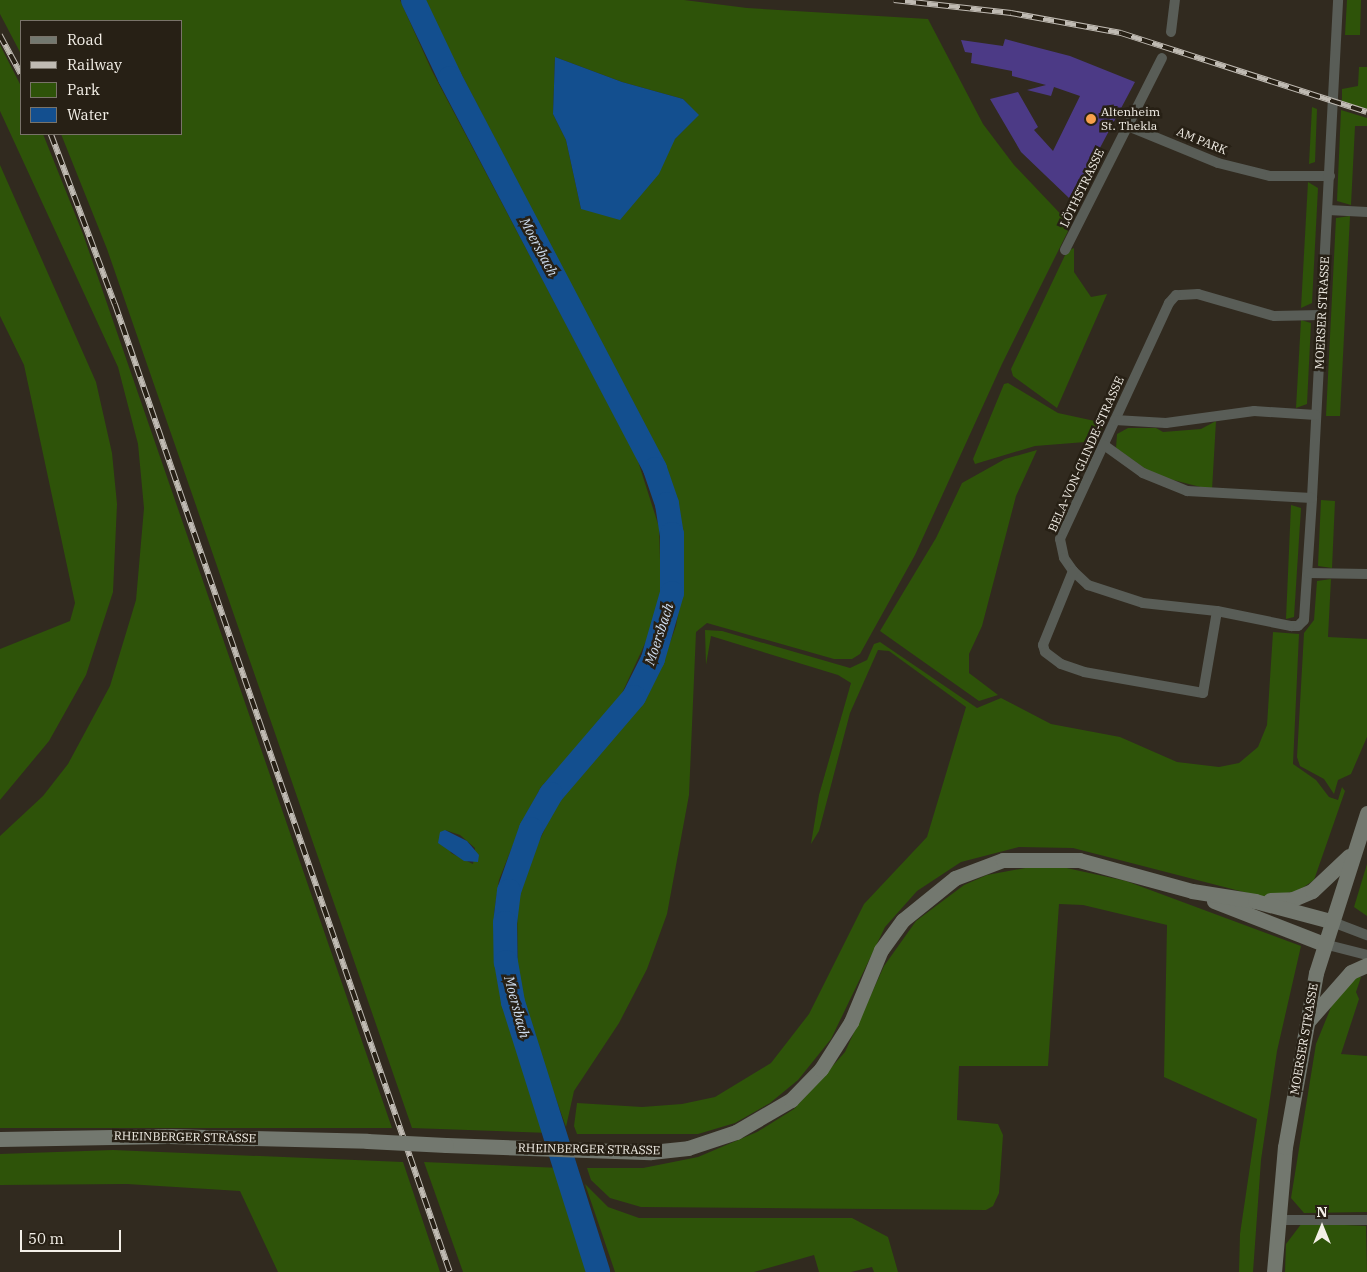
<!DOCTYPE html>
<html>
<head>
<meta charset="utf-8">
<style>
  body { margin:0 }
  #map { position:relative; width:1367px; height:1272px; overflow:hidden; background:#312a1f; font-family:"IBM Plex Serif",serif }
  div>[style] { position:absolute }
  .green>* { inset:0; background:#2e5309 }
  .water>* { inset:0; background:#134f8f }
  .river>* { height:24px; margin:-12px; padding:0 12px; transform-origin:12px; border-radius:12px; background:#134f8f }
  .building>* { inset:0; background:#4c3a86 }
  .minor>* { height:10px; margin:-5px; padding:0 5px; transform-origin:5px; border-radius:5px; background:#595d57 }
  .secondary>* { height:15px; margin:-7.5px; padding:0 7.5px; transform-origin:7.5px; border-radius:7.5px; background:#73786f }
  .rail>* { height:5.5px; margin-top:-2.75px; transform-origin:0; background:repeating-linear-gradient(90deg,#272015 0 11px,#c0bbb3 0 22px); box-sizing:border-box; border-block:1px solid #c0bbb3 }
  .secondary-bridge>* { height:15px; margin:-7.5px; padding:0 7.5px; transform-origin:7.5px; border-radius:7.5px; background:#73786f }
  .dots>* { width:14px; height:14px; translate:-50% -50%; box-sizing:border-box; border:2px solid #272015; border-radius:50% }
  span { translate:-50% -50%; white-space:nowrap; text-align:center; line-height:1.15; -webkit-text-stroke:5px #272015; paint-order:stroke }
  .poi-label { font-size:12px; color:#f3efe7 }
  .left { translate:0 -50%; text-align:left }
  .street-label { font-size:12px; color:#f3efe7 }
  .water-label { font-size:14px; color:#cfdef1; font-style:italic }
  .legend { position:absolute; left:20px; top:20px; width:162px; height:115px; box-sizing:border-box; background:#272015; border:1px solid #797369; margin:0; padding:6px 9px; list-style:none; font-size:15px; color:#f3efe7 }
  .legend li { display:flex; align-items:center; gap:10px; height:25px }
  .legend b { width:25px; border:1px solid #797369 }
  .north { position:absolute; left:1297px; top:1202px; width:50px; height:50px; -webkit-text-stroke:4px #272015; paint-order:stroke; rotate:0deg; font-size:14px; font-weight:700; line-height:20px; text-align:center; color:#f3efe7 }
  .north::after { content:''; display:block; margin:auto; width:18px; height:22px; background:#f3efe7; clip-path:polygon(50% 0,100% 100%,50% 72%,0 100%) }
  .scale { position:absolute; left:20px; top:1230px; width:101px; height:22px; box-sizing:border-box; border:2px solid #f3efe7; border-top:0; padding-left:6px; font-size:15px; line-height:18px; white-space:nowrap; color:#f3efe7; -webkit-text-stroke:4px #272015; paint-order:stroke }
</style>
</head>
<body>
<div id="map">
  <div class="green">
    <i style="clip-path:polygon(evenodd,0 0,400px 0,432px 71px,637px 458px,659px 527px,661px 593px,655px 622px,617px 704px,541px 787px,522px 822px,499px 880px,494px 913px,496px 972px,502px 1004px,534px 1106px,545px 1117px,550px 1133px,412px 1128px,107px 249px,61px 134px,181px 134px,181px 21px,21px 21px,21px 54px,0 14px,0 0,445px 830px,460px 835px,475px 848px,473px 864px,451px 853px,445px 830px)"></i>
    <i style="clip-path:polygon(evenodd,423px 0,684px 0,747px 8px,928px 19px,983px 124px,1014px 165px,1071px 225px,1002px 364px,915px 555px,860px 654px,852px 659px,834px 659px,707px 623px,696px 632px,689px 795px,667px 914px,647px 969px,619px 1023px,574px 1091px,566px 1127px,530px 1026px,518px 975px,517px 902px,524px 872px,556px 806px,636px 711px,658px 675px,676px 626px,683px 583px,679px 511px,668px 473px,423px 0,555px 57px,622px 82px,683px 99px,698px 115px,675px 139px,581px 209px,566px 140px,553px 114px,555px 57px)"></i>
    <i style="clip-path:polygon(1347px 0,1361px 0,1360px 35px,1345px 35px)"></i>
    <i style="clip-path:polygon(0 45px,21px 86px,21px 134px,43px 134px,83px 234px,392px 1128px,0 1128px,0 836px,43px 796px,68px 764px,110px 686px,136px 600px,144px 508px,138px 444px,118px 367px,0 111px)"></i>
    <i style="clip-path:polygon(1359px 67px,1367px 67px,1367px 109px,1342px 101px,1342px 89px,1358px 86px)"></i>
    <i style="clip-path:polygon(1312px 107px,1317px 109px,1315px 162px,1309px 164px)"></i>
    <i style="clip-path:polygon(1341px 110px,1367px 118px,1367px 126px,1355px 126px,1351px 205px,1337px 201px)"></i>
    <i style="clip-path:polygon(0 165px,96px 382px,112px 453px,117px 504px,113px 592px,86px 675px,49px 741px,0 800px,0 649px,70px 621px,75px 603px,24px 365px,0 316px)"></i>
    <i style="clip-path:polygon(1308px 182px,1318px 188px,1312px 303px,1301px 308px)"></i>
    <i style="clip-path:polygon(1350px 216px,1340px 416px,1326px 416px,1336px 218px)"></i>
    <i style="clip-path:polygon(1074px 248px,1074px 272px,1091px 297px,1107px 294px,1057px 408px,1013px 376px,1011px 369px,1067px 251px)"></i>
    <i style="clip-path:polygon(1301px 320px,1311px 323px,1307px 404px,1296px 408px)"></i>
    <i style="clip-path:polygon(1008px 383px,1058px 413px,1104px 423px,1098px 441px,1035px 446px,975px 464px,973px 459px,1004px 384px)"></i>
    <i style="clip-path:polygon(1216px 421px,1212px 490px,1154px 475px,1116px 448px,1117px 434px,1128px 428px,1156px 428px,1163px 432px,1201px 429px)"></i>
    <i style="clip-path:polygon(1037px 450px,1016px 496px,982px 626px,969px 654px,969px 673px,998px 695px,979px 701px,880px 631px,936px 538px,962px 483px,1005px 459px)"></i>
    <i style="clip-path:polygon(1321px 500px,1335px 501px,1332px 568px,1318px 566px)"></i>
    <i style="clip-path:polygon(1291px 505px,1301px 508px,1294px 617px,1286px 619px)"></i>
    <i style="clip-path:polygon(1331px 579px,1328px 637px,1367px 639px,1367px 737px,1351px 774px,1338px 780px,1334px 794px,1324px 779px,1300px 766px,1297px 757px,1304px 633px,1314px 620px,1317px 581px)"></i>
    <i style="clip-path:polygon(705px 630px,722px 631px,850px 668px,867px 660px,874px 644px,880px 642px,977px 708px,1001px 698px,1051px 724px,1120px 737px,1177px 762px,1219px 767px,1239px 763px,1258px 747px,1267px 725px,1273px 632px,1299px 634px,1293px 764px,1316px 780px,1329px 797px,1338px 800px,1342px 787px,1345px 791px,1314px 880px,1298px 891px,1263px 897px,1073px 848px,1019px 847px,961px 862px,917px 891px,885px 927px,831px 1039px,798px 1080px,770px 1103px,735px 1123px,698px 1134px,577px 1134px,574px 1126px,577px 1103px,642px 1107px,682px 1104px,715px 1097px,771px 1063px,809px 1014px,864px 904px,927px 837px,966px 707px,889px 651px,878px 650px,850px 713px,819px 831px,811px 844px,819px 795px,851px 683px,838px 675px,711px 636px,706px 665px)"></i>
    <i style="clip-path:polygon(1367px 864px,1367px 916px,1354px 907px)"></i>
    <i style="clip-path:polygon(1036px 866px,1062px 867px,1126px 881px,1301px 946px,1277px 1051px,1261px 1160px,1253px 1272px,1239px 1272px,1240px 1234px,1257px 1119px,1164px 1077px,1167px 925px,1083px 905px,1059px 904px,1048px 1066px,959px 1066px,957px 1120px,998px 1124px,1003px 1135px,999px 1193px,993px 1206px,986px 1210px,641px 1207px,610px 1198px,591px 1180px,587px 1168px,643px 1168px,698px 1157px,757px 1132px,794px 1109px,845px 1052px,884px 966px,916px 921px,964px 885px,987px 875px)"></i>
    <i style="clip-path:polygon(1356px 976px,1361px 977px,1356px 992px,1359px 999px,1341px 1054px,1367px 1056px,1367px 1212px,1304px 1213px,1291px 1198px,1316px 1044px,1336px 995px)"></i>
    <i style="clip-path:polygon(113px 1150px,403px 1162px,440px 1272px,278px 1272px,240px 1191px,127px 1184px,0 1185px,0 1154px)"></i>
    <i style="clip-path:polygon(424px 1162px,561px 1168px,586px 1272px,463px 1272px)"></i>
    <i style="clip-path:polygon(585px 1184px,608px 1207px,639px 1218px,852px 1218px,888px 1237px,898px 1272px,874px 1272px,872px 1267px,851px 1272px,819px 1272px,814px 1255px,754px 1272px,615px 1272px)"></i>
    <i style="clip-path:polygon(1302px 1223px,1366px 1226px,1367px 1272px,1285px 1272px,1286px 1244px)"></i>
  </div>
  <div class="water">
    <i style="clip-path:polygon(555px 57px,622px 82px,683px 99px,699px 115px,675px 139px,659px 174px,620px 220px,581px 209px,566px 140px,553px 114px)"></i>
    <i style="clip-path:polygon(445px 830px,467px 841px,479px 855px,478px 862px,464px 861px,438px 843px,440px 832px)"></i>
  </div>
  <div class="river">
    <i style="left:413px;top:0;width:86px;rotate:64.6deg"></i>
    <i style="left:450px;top:78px;width:441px;rotate:62.3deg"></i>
    <i style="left:655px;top:469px;width:37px;rotate:71deg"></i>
    <i style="left:667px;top:504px;width:30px;rotate:81deg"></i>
    <i style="left:672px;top:534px;width:59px;rotate:90deg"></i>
    <i style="left:672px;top:593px;width:69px;rotate:106.1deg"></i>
    <i style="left:653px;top:659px;width:42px;rotate:116.6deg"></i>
    <i style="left:634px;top:697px;width:128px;rotate:130.6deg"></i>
    <i style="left:551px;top:794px;width:40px;rotate:119.7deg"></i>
    <i style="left:531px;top:829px;width:66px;rotate:109.5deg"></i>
    <i style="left:509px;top:891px;width:32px;rotate:97deg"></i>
    <i style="left:505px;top:923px;width:39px;rotate:89deg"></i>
    <i style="left:506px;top:962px;width:41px;rotate:80.1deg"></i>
    <i style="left:513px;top:1002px;width:283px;rotate:72.5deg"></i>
  </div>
  <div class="building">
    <i style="clip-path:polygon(1005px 39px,1070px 56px,1135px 82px,1077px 191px,1074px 189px,1069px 198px,1021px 152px,990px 99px,1018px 92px,1038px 127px,1034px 130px,1053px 151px,1080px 96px,1054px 87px,1051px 96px,1027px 90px,1046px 85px,1012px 76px,1012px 71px,971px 63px,972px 53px,965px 52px,961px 40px,1003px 46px)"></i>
  </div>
  <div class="minor">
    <i style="left:1171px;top:32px;width:32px;rotate:-83deg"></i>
    <i style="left:1128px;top:126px;width:97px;rotate:22.3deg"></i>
    <i style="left:1218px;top:163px;width:54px;rotate:14deg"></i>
    <i style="left:1270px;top:176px;width:60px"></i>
    <i style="left:1328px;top:210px;width:39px;rotate:3deg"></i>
    <i style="left:1065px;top:250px;width:215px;rotate:-63.2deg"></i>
    <i style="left:1321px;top:315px;width:47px;rotate:178.8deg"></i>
    <i style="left:1274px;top:316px;width:79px;rotate:-163.9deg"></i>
    <i style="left:1198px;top:294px;width:22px;rotate:177deg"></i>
    <i style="left:1176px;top:295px;width:11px;rotate:131deg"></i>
    <i style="left:1169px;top:303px;width:260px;rotate:114.8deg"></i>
    <i style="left:1060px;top:539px;width:19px;rotate:78deg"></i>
    <i style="left:1064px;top:558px;width:16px;rotate:55deg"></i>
    <i style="left:1073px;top:571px;width:21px;rotate:43deg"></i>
    <i style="left:1088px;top:585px;width:58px;rotate:18.1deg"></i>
    <i style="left:1143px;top:603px;width:74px;rotate:6.2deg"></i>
    <i style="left:1217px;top:611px;width:76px;rotate:11.5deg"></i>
    <i style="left:1291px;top:626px;width:7px"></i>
    <i style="left:1298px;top:626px;width:8px;rotate:-45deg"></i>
    <i style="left:1304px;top:620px;width:122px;rotate:-86.2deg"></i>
    <i style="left:1312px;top:498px;width:499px;rotate:-87deg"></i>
    <i style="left:1115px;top:420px;width:51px;rotate:3.4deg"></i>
    <i style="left:1166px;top:423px;width:89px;rotate:-7.8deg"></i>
    <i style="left:1254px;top:411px;width:62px;rotate:3.7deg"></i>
    <i style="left:1104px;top:445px;width:48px;rotate:35.7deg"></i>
    <i style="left:1143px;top:473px;width:48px;rotate:22.2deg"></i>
    <i style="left:1187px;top:491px;width:125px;rotate:3.2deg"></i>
    <i style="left:1073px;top:571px;width:80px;rotate:112.1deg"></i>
    <i style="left:1043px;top:645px;width:7px;rotate:74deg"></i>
    <i style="left:1045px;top:652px;width:20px;rotate:37deg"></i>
    <i style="left:1061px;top:664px;width:24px;rotate:19deg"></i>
    <i style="left:1084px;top:672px;width:121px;rotate:10deg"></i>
    <i style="left:1203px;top:693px;width:83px;rotate:-80.3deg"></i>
    <i style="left:1308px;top:573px;width:59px;rotate:1deg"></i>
    <i style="left:1330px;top:921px;width:40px;rotate:21deg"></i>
    <i style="left:1324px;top:944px;width:44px;rotate:14.3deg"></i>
    <i style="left:1277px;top:1220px;width:90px"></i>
  </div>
  <div class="secondary">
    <i style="left:1270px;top:900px;width:23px;rotate:-2deg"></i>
    <i style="left:1293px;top:899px;width:21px;rotate:-23deg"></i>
    <i style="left:1312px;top:891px;width:51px;rotate:-43.4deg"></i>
    <i style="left:1214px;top:901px;width:118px;rotate:21.4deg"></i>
    <i style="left:1308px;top:1021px;width:65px;rotate:-48.7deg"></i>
    <i style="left:1351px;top:972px;width:17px;rotate:-24deg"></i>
    <i style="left:0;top:1139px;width:168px;rotate:-1deg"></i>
    <i style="left:168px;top:1136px;width:199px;rotate:1.4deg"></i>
    <i style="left:446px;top:1145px;width:205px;rotate:2deg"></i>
    <i style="left:651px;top:1152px;width:37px;rotate:-6deg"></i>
    <i style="left:688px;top:1148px;width:51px;rotate:-18.4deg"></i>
    <i style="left:736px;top:1132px;width:64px;rotate:-30.2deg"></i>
    <i style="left:791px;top:1100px;width:43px;rotate:-45.9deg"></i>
    <i style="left:821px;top:1069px;width:56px;rotate:-57.4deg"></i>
    <i style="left:851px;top:1022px;width:78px;rotate:-67.4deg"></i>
    <i style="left:881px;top:950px;width:37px;rotate:-54deg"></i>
    <i style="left:903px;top:920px;width:67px;rotate:-38.9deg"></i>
    <i style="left:955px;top:878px;width:51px;rotate:-20.6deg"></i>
    <i style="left:1003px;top:860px;width:76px"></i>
    <i style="left:1079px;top:860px;width:117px;rotate:15.3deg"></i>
    <i style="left:1192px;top:891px;width:64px;rotate:9deg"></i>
    <i style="left:1255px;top:901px;width:78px;rotate:14.9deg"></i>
    <i style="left:1274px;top:1272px;width:125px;rotate:-85deg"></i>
    <i style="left:1285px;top:1147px;width:177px;rotate:-79.9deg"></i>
    <i style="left:1316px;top:973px;width:168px;rotate:-72.3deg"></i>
  </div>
  <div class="rail">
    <i style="left:894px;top:0;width:118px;rotate:6.3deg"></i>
    <i style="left:1011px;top:13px;width:112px;rotate:10.3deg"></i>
    <i style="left:1121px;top:33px;width:258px;rotate:17.8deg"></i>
    <i style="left:0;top:35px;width:44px;rotate:61.7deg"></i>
    <i style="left:51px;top:134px;width:182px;rotate:69.4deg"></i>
    <i style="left:115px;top:304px;width:1024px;rotate:70.91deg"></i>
  </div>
  <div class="secondary-bridge">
    <i style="left:367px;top:1141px;width:79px;rotate:2.9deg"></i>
  </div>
  <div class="dots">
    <i style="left:1091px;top:119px;background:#f8a04b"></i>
  </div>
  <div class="poi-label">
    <span class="left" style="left:1101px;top:119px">Altenheim<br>St. Thekla</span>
  </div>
  <div class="street-label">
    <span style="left:1202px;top:141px;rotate:22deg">AM PARK</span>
    <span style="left:1082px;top:188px;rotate:-64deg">LÖTHSTRASSE</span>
    <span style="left:1322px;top:313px;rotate:-87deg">MOERSER STRASSE</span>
    <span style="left:1086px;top:454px;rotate:-66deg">BELA-VON-GLINDE-STRASSE</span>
    <span style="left:1304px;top:1039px;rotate:-80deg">MOERSER STRASSE</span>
    <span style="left:185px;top:1137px;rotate:1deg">RHEINBERGER STRASSE</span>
    <span style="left:589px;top:1149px;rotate:1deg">RHEINBERGER STRASSE</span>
  </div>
  <div class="water-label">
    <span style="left:539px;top:247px;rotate:62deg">Moersbach</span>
    <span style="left:659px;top:634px;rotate:-72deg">Moersbach</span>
    <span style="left:517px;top:1007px;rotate:75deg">Moersbach</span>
  </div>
  <ul class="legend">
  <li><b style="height:6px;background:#73786f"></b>Road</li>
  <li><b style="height:6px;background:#c0bbb3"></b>Railway</li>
  <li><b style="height:14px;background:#2e5309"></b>Park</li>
  <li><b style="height:14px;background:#134f8f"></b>Water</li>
  </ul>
  <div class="north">N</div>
  <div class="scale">50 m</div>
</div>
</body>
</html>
